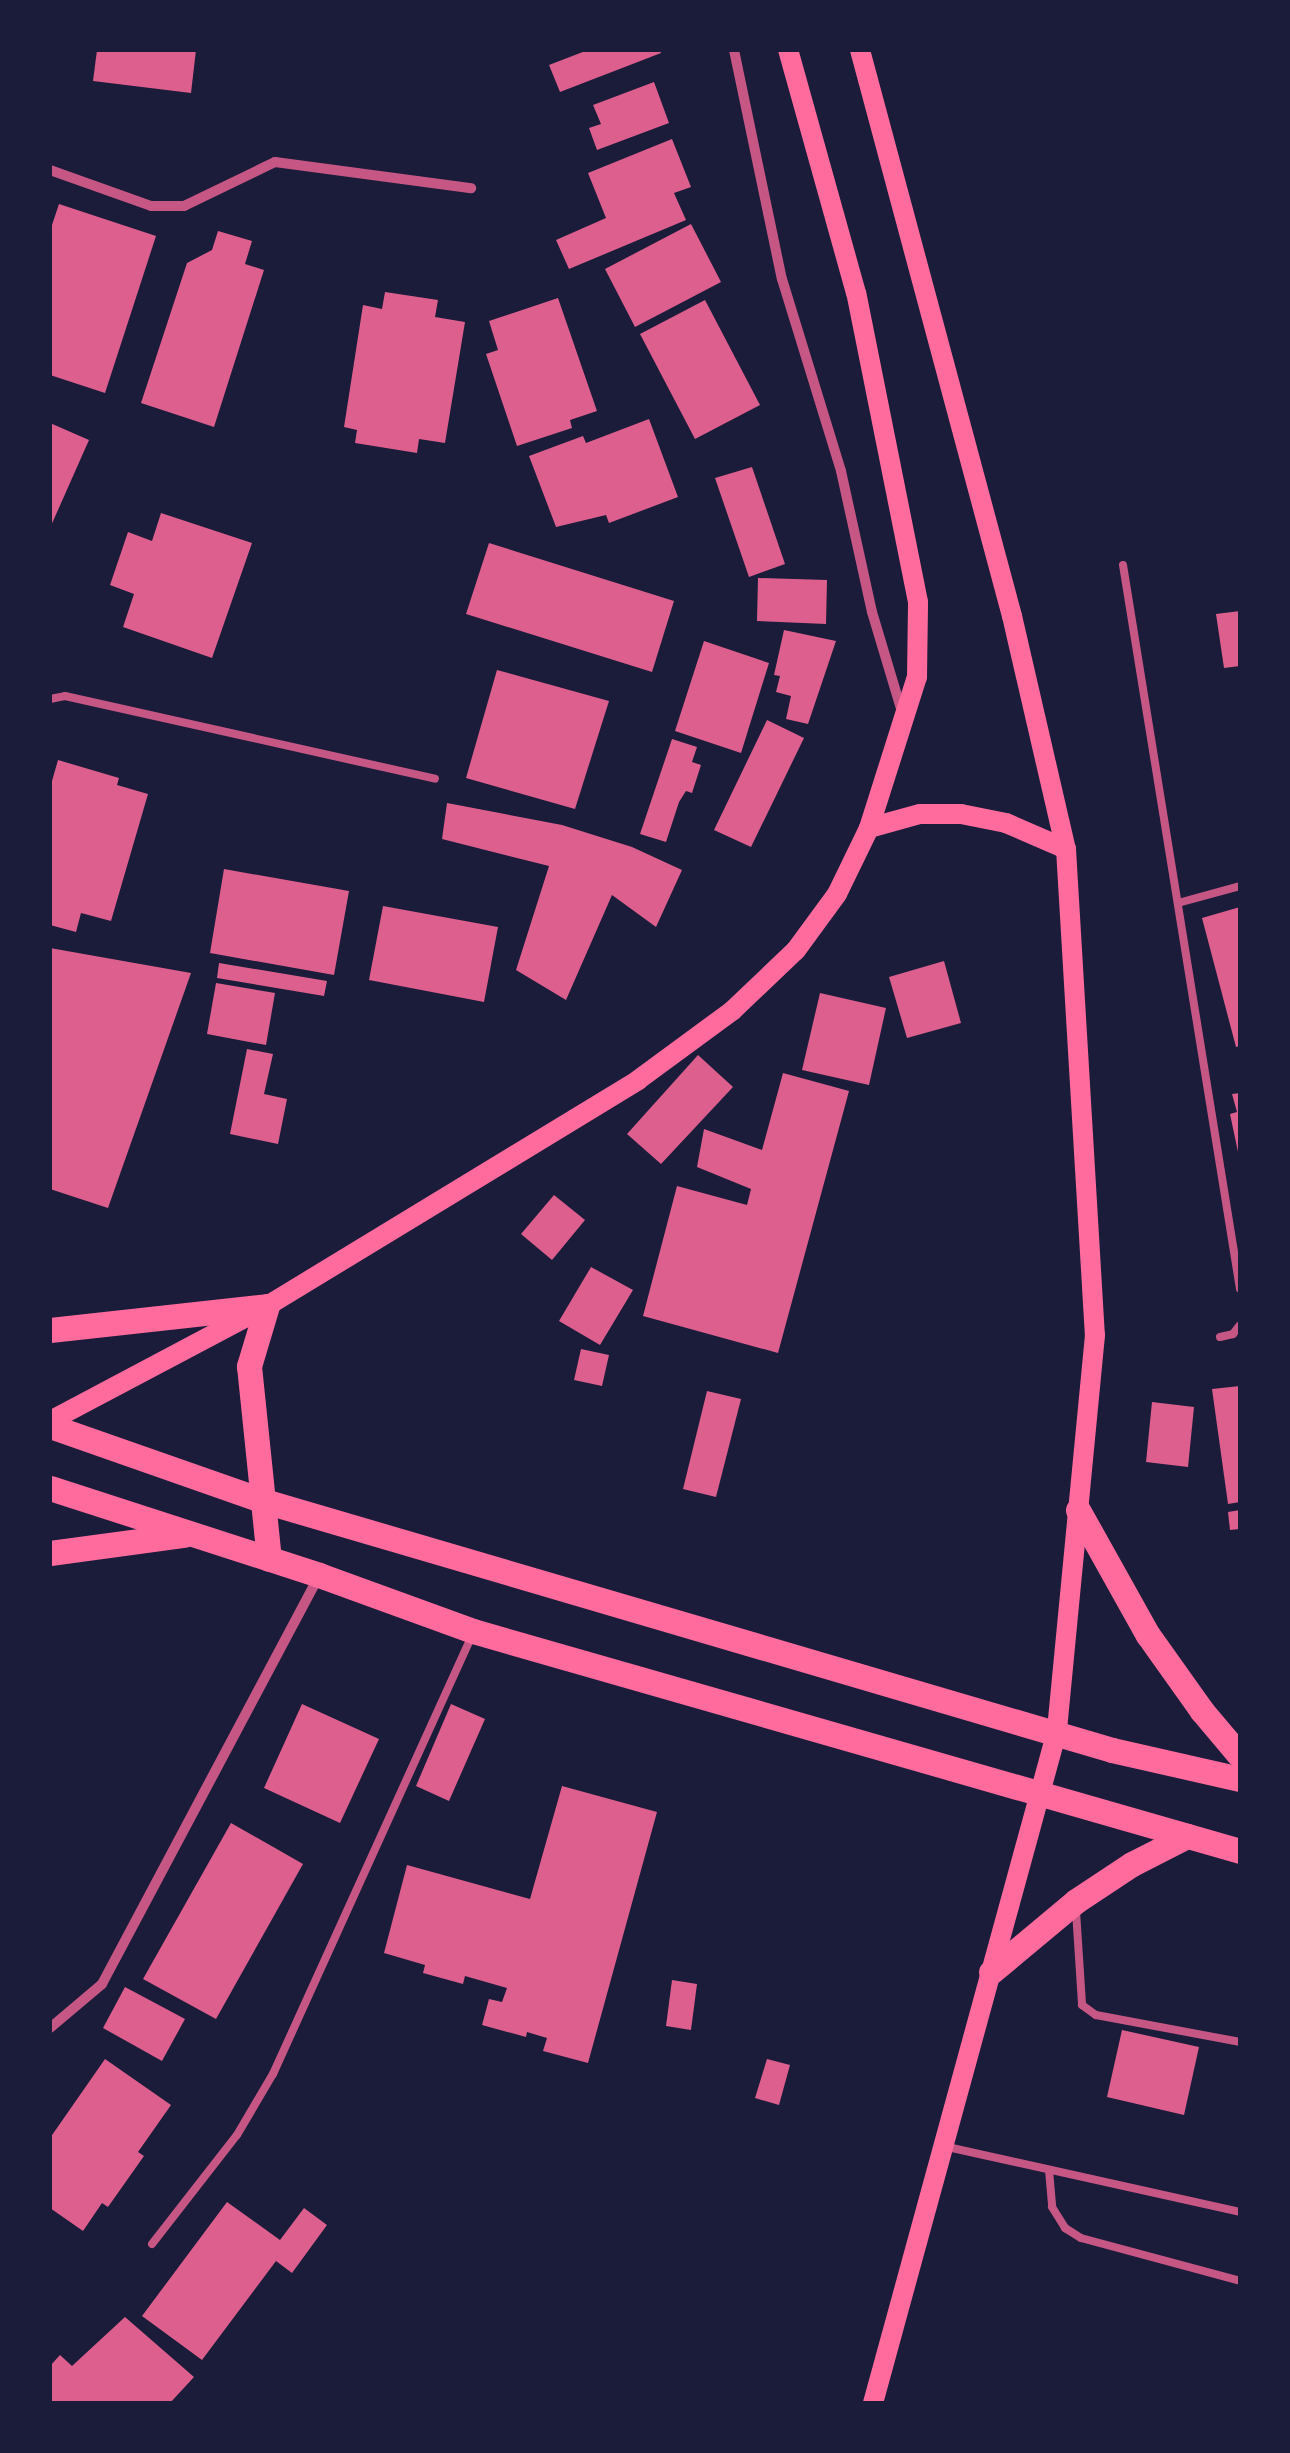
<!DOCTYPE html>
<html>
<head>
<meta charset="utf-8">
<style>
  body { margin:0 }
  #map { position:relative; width:1290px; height:2453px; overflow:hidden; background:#1b1b3a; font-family:Montserrat,sans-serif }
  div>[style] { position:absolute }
  .building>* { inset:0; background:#dd5f8e }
  .service>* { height:8px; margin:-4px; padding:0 4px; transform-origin:4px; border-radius:4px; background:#c65784 }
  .minor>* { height:10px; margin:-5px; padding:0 5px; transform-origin:5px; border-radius:5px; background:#c65784 }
  .secondary>* { height:20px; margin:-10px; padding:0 10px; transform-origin:10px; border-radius:10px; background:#ff6b9d }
  .primary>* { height:25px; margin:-12.5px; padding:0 12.5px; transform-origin:12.5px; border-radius:12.5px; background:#ff6b9d }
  span { translate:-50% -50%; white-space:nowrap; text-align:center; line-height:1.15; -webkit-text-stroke:10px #1b1b3a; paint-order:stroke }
  .frame { position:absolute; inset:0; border:52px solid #1b1b3a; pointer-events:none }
</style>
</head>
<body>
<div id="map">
  <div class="building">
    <i style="clip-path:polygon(97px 50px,196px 50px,191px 93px,93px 81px)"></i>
    <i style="clip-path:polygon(588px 50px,660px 50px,661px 53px,560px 92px,549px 65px)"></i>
    <i style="clip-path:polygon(654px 82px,669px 123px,597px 150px,589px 128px,601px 124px,593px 105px)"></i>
    <i style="clip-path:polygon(672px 139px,691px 187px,674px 193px,686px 220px,569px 269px,556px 240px,606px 218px,588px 173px)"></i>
    <i style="clip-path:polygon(59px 204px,156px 236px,105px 393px,50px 375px,50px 231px)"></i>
    <i style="clip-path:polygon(691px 224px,721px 282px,635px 327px,605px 269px)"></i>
    <i style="clip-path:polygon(218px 231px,252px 241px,245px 264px,264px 270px,214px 427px,141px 403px,187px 263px,212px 250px)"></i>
    <i style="clip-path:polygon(385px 292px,438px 300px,435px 317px,465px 322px,445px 443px,419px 439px,417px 453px,355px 443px,357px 430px,344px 427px,363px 305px,382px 309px)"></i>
    <i style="clip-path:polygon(558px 298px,597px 411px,570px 420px,572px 428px,517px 446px,486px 354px,498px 350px,489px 321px)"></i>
    <i style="clip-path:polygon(705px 300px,760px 405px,695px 439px,640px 334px)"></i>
    <i style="clip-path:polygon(649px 419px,678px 497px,609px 523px,606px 515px,556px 527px,529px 456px,583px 436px,586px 443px)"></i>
    <i style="clip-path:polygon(50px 423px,89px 440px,50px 528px)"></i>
    <i style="clip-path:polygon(752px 467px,785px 564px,749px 577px,715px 478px)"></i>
    <i style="clip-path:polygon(161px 513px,252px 543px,212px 658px,123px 627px,134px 594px,110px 585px,128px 532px,152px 541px)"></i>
    <i style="clip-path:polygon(489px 543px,674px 601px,652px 672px,466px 614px)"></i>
    <i style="clip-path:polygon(758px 578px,827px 580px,826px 624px,757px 621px)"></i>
    <i style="clip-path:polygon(1240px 611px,1240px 666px,1224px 668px,1216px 614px)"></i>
    <i style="clip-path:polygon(784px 630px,836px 641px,808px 724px,786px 719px,791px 696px,776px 692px,780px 676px,774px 675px)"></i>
    <i style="clip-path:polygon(704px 641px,769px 663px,741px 753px,675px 731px)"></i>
    <i style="clip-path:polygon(497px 670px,609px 701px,575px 809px,466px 778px)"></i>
    <i style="clip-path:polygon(767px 720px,804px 738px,751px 847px,714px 830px)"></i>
    <i style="clip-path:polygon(672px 739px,697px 747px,692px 762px,701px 765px,692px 793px,686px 791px,679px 802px,666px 842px,640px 834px)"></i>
    <i style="clip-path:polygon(58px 760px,119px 778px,117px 785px,148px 794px,111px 921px,81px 913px,76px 932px,50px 925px,50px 788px)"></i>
    <i style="clip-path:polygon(447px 803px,562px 825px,632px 847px,682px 870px,656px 927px,612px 895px,566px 1000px,516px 970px,549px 866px,442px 839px)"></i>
    <i style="clip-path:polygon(224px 869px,349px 891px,334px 975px,210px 953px)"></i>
    <i style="clip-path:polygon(383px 906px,498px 927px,484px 1002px,369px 980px)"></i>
    <i style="clip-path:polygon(1240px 907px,1240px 1046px,1236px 1047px,1202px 918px)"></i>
    <i style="clip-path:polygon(50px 948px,191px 973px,108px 1208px,50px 1189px)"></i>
    <i style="clip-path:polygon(944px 961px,961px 1023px,907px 1038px,889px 977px)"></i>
    <i style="clip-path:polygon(219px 963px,327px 981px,324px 996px,217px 978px)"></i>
    <i style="clip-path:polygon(216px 983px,275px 993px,266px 1045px,207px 1034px)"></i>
    <i style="clip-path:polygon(820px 993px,886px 1008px,869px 1085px,802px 1070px)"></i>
    <i style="clip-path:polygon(247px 1049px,273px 1054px,264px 1094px,287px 1099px,278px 1144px,230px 1134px)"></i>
    <i style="clip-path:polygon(698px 1055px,733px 1087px,661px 1164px,627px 1134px)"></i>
    <i style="clip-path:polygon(783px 1073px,849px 1091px,778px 1353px,643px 1316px,677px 1186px,747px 1205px,751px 1189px,697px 1167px,704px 1129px,762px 1150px)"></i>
    <i style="clip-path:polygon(1240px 1093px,1240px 1152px,1238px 1152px,1230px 1114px,1237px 1112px,1232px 1094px)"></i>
    <i style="clip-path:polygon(554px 1195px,585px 1220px,552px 1260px,521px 1234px)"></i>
    <i style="clip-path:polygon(591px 1267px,633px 1290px,600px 1345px,559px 1321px)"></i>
    <i style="clip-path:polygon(581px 1349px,609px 1355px,602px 1386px,574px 1380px)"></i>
    <i style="clip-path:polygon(1240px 1386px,1240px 1502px,1228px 1504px,1212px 1389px)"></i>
    <i style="clip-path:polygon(707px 1391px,741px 1399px,716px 1497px,683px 1489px)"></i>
    <i style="clip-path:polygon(1152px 1402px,1194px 1407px,1188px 1467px,1146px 1462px)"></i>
    <i style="clip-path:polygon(1240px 1510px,1240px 1529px,1230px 1530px,1228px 1512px)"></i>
    <i style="clip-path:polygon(302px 1704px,379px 1739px,340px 1823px,264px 1788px)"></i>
    <i style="clip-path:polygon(451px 1704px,485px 1719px,449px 1801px,416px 1786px)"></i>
    <i style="clip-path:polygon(562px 1786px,657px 1812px,588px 2063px,543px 2051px,547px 2038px,527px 2032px,526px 2037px,482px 2025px,489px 1999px,502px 2002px,507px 1988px,465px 1976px,463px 1984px,423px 1973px,425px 1965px,384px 1953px,407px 1865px,530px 1899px)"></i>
    <i style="clip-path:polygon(231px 1823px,303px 1864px,216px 2019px,143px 1979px)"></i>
    <i style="clip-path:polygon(672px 1980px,697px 1984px,691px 2030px,666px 2026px)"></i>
    <i style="clip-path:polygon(125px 1987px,185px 2019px,162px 2061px,103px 2028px)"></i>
    <i style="clip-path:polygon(1122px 2030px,1199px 2047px,1184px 2115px,1107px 2097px)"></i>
    <i style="clip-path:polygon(105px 2059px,171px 2105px,138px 2152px,144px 2156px,108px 2207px,102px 2203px,83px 2231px,50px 2208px,50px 2138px)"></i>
    <i style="clip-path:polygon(767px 2059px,790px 2065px,779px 2105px,755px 2098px)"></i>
    <i style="clip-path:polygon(227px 2202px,280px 2240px,304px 2208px,327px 2225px,292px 2273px,276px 2261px,202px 2360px,142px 2316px)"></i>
    <i style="clip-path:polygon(125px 2317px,194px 2377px,170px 2403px,50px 2403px,50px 2366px,60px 2355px,72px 2366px)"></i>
  </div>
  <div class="service">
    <i style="left:1123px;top:565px;width:733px;rotate:80.82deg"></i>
    <i style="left:50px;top:699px;width:15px;rotate:-11deg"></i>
    <i style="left:65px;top:696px;width:379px;rotate:12.6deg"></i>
    <i style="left:1178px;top:903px;width:64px;rotate:-15.3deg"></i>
    <i style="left:1220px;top:1337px;width:13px;rotate:-13deg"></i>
    <i style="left:1233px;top:1334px;width:11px;rotate:-52deg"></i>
    <i style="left:1076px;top:1911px;width:94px;rotate:86.3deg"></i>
    <i style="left:1082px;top:2005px;width:17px;rotate:36deg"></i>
    <i style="left:1096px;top:2015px;width:147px;rotate:10.6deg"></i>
    <i style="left:943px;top:2146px;width:304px;rotate:12.5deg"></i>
    <i style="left:1049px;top:2170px;width:37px;rotate:85deg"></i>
    <i style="left:1052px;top:2207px;width:25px;rotate:58deg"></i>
    <i style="left:1065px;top:2228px;width:19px;rotate:32deg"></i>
    <i style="left:1081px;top:2238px;width:165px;rotate:15.1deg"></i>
    <i style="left:152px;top:2244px;width:138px;rotate:-52.1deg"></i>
    <i style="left:237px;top:2135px;width:71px;rotate:-59.5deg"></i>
    <i style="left:273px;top:2074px;width:482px;rotate:-65.6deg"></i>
  </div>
  <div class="minor">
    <i style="left:734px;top:50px;width:234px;rotate:78.2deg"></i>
    <i style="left:782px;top:279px;width:201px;rotate:72.9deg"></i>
    <i style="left:841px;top:471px;width:144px;rotate:77.6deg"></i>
    <i style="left:872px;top:612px;width:104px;rotate:73.3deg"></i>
    <i style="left:50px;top:170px;width:107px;rotate:19.6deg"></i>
    <i style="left:151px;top:206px;width:33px"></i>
    <i style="left:184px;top:206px;width:101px;rotate:-25.8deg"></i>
    <i style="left:275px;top:162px;width:198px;rotate:7.6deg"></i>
    <i style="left:50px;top:2028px;width:68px;rotate:-40.2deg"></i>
    <i style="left:102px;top:1984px;width:462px;rotate:-62deg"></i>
  </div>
  <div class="secondary">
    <i style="left:860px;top:50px;width:586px;rotate:74.97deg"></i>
    <i style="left:1012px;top:616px;width:239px;rotate:77deg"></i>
    <i style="left:1066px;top:849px;width:487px;rotate:86.6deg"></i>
    <i style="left:1095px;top:1335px;width:398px;rotate:95.5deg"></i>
    <i style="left:1057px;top:1731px;width:697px;rotate:105.31deg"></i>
    <i style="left:869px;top:828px;width:53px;rotate:-15.4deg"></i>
    <i style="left:920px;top:814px;width:41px"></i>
    <i style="left:961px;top:814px;width:46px;rotate:11.3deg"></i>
    <i style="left:1006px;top:823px;width:65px;rotate:23.4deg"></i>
    <i style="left:50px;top:1421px;width:246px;rotate:-27.9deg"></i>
    <i style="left:267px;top:1306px;width:434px;rotate:-31.3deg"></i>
    <i style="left:638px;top:1080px;width:117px;rotate:-36.3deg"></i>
    <i style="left:732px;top:1011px;width:88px;rotate:-43.6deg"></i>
    <i style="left:796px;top:950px;width:69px;rotate:-53.8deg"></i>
    <i style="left:837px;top:894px;width:73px;rotate:-64.1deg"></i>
    <i style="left:869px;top:828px;width:158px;rotate:-72.4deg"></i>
    <i style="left:917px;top:677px;width:75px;rotate:-89.2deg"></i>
    <i style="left:918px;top:602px;width:315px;rotate:-101.3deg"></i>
    <i style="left:856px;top:293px;width:252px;rotate:-105.6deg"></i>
  </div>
  <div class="primary">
    <i style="left:50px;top:1330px;width:218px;rotate:-6.3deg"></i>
    <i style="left:267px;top:1306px;width:63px;rotate:106.7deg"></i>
    <i style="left:249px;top:1366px;width:194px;rotate:84.1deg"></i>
    <i style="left:50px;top:1426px;width:227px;rotate:19.3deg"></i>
    <i style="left:264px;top:1501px;width:884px;rotate:16.36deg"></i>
    <i style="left:1112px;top:1750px;width:131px;rotate:12.8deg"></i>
    <i style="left:50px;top:1488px;width:283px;rotate:17.9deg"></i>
    <i style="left:319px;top:1575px;width:164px;rotate:20deg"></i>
    <i style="left:473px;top:1631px;width:798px;rotate:16deg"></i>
    <i style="left:1078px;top:1510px;width:143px;rotate:60.8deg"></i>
    <i style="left:1148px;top:1635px;width:93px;rotate:54.6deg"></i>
    <i style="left:1202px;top:1711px;width:59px;rotate:49.8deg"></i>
    <i style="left:50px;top:1553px;width:135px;rotate:-7.7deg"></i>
    <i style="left:991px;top:1972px;width:111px;rotate:-39.9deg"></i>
    <i style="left:1076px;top:1901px;width:67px;rotate:-33.5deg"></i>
    <i style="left:1132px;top:1864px;width:62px;rotate:-27deg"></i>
  </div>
  <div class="frame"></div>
</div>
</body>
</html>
